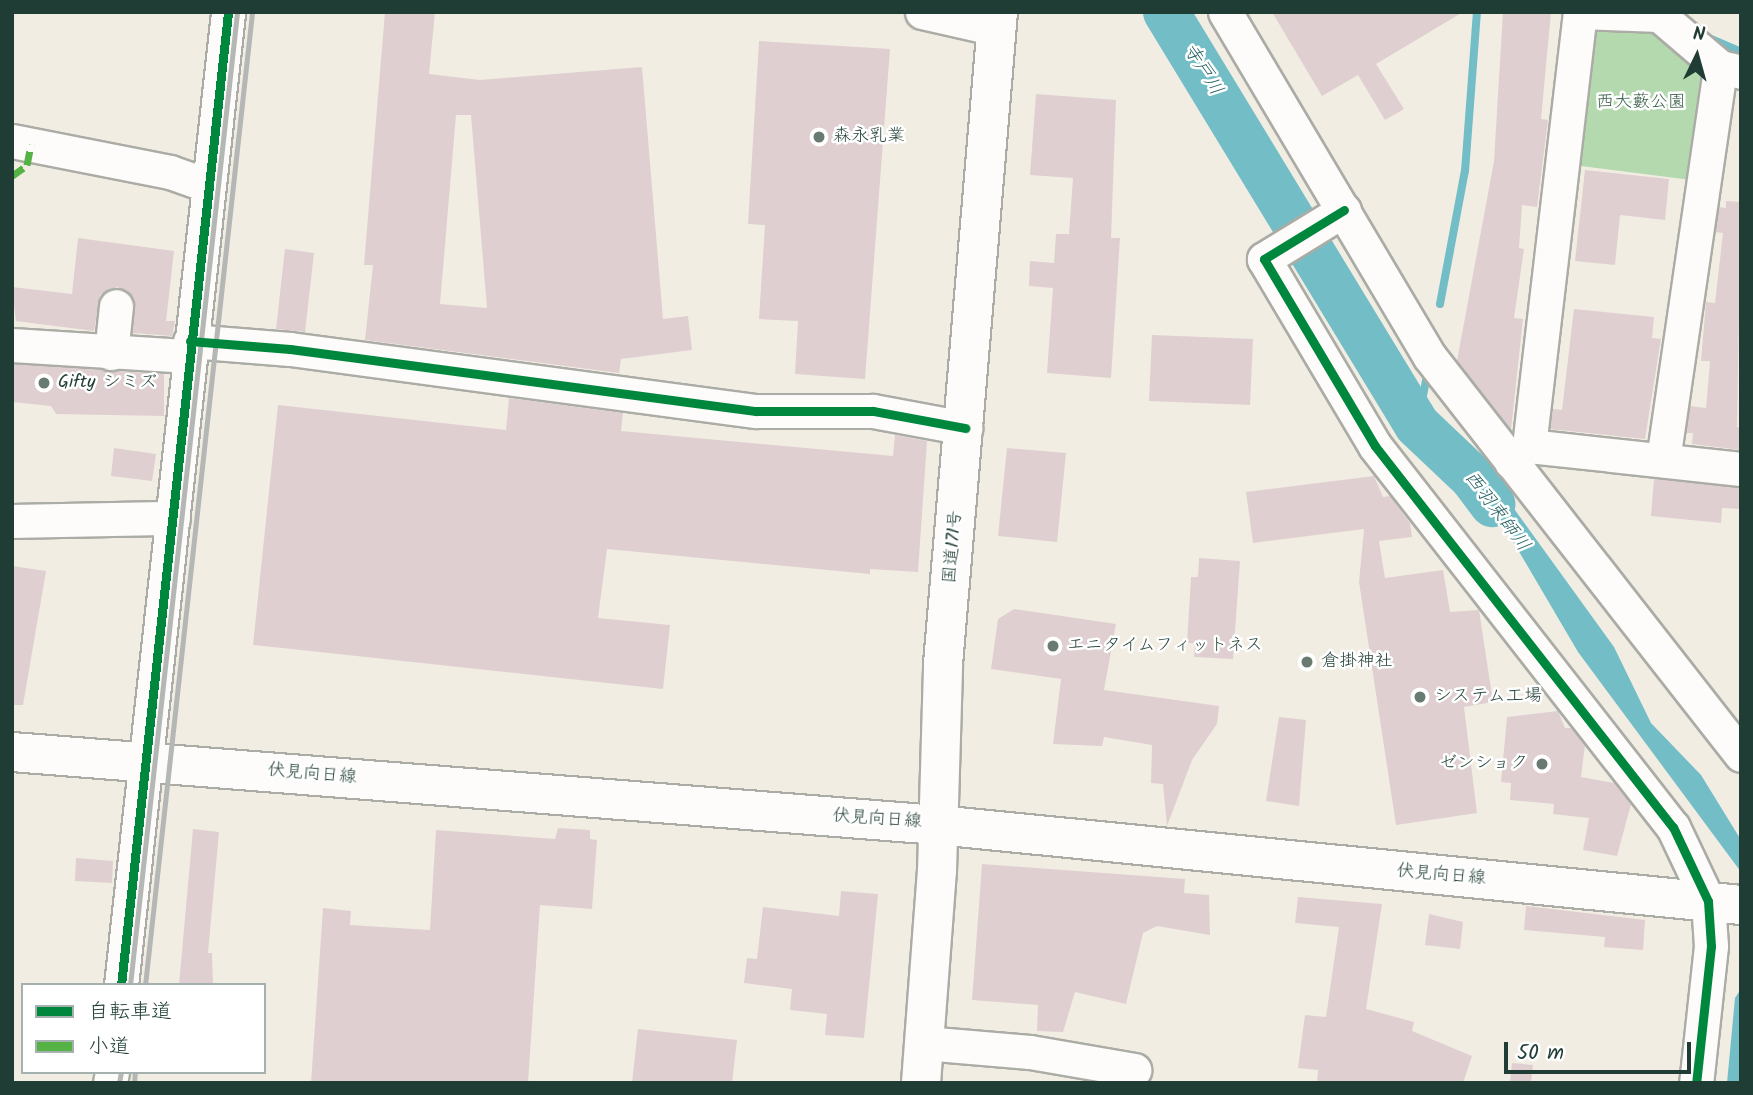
<!DOCTYPE html>
<html>
<head>
<meta charset="utf-8">
<style>
  body { margin:0 }
  #map { position:relative; width:1753px; height:1095px; overflow:hidden; background:#f2ede3; font-family:Kalam,"Klee One",sans-serif }
  div>[style] { position:absolute }
  .green>* { inset:0; background:#b5d9ae }
  .water>* { inset:0; background:#73bdc7 }
  .stream>* { height:8px; margin:-4px; padding:0 4px; transform-origin:4px; border-radius:4px; background:#73bdc7 }
  .river>* { height:46px; margin:-23px; padding:0 23px; transform-origin:23px; border-radius:23px; background:#73bdc7 }
  .building>* { inset:0; background:#dfcfd1 }
  .roads { filter:drop-shadow(2px 0 #aaaca5) drop-shadow(-2px 0 #aaaca5) drop-shadow(0 2px #aaaca5) drop-shadow(0 -2px #aaaca5) }
  .minor>* { height:33px; margin:-16.5px; padding:0 16.5px; transform-origin:16.5px; border-radius:16.5px; background:#fdfcfb }
  .major>* { height:38px; margin:-19px; padding:0 19px; transform-origin:19px; border-radius:19px; background:#fdfcfb }
  .highway>* { height:38px; margin:-19px; padding:0 19px; transform-origin:19px; border-radius:19px; background:#fdfcfb }
  .rail>* { height:5px; margin:-2.5px; padding:0 2.5px; transform-origin:2.5px; border-radius:2.5px; background:#b4b7b4 }
  .quiet>* { height:7px; margin-top:-3.5px; transform-origin:0; background:repeating-linear-gradient(90deg,#55b346 0 14px,transparent 0 21px) }
  .cycleway>* { height:9px; margin:-4.5px; padding:0 4.5px; transform-origin:4.5px; border-radius:4.5px; background:#00873e }
  .dots>* { width:19px; height:19px; translate:-50% -50%; box-sizing:border-box; border:4px solid #fff; border-radius:50% }
  span { translate:-50% -50%; white-space:nowrap; text-align:center; line-height:1.15; -webkit-text-stroke:5px #fff; paint-order:stroke }
  .park-label { font-size:18px; color:#386048 }
  .poi-label { font-size:18px; color:#1f3d34 }
  .left { translate:0 -50%; text-align:left }
  .right { translate:-100% -50%; text-align:right }
  .street-label { font-size:18px; color:#1f3d34 }
  .water-label { font-size:19px; color:#296363; font-style:italic }
  .frame { position:absolute; inset:0; border:14px solid #1f3d34; pointer-events:none }
  .legend { position:absolute; left:21px; top:983px; width:245px; height:91px; box-sizing:border-box; background:#fff; border:2px solid #a5b1ae; margin:0; padding:9px 12px; list-style:none; font-size:21px; color:#1f3d34 }
  .legend li { display:flex; align-items:center; gap:14px; height:35px }
  .legend b { width:35px; border:2px solid #a5b1ae }
  .north { position:absolute; left:1662px; top:21px; width:70px; height:70px; -webkit-text-stroke:5px #fff; paint-order:stroke; rotate:5deg; font-size:19px; font-weight:700; line-height:28px; text-align:center; color:#1f3d34 }
  .north::after { content:''; display:block; margin:auto; width:24px; height:32px; background:#1f3d34; clip-path:polygon(50% 0,100% 100%,50% 72%,0 100%) }
  .scale { position:absolute; left:1504px; top:1042px; width:187px; height:32px; box-sizing:border-box; border:4px solid #1f3d34; border-top:0; padding-left:9px; font-size:21px; line-height:24px; white-space:nowrap; color:#1f3d34; -webkit-text-stroke:5px #fff; paint-order:stroke }
</style>
</head>
<body>
<div id="map">
  <div class="green">
    <i style="clip-path:polygon(1603px 21px,1647px 26px,1695px 58px,1704px 81px,1691px 180px,1573px 165px,1590px 34px)"></i>
  </div>
  <div class="water">
    <i style="clip-path:polygon(1456px 455px,1486px 470px,1614px 647px,1651px 723px,1701px 775px,1741px 840px,1741px 872px,1578px 652px,1497px 514px,1469px 479px,1442px 462px)"></i>
    <i style="clip-path:polygon(1741px 989px,1741px 1083px,1727px 1083px,1735px 998px)"></i>
  </div>
  <div class="stream">
    <i style="left:1711px;top:39px;width:33px;rotate:23deg"></i>
    <i style="left:1440px;top:304px;width:135px;rotate:-79.4deg"></i>
    <i style="left:1465px;top:171px;width:159px;rotate:-85.7deg"></i>
    <i style="left:1417px;top:425px;width:50px;rotate:-78.5deg"></i>
  </div>
  <div class="river">
    <i style="left:1166px;top:12px;width:483px;rotate:58.7deg"></i>
    <i style="left:1417px;top:425px;width:76px;rotate:43.4deg"></i>
    <i style="left:1472px;top:477px;width:34px;rotate:53deg"></i>
  </div>
  <div class="building">
    <i style="clip-path:polygon(evenodd,385px 12px,435px 12px,429px 74px,480px 80px,642px 67px,663px 319px,688px 316px,692px 350px,621px 359px,619px 373px,365px 340px,373px 265px,364px 265px,385px 12px,456px 115px,471px 115px,487px 308px,440px 304px,456px 115px)"></i>
    <i style="clip-path:polygon(1272px 12px,1463px 12px,1376px 64px,1404px 109px,1385px 120px,1358px 75px,1322px 96px)"></i>
    <i style="clip-path:polygon(1503px 12px,1551px 12px,1541px 119px,1548px 120px,1537px 207px,1522px 205px,1519px 248px,1524px 249px,1514px 318px,1523px 319px,1511px 430px,1457px 361px,1494px 161px)"></i>
    <i style="clip-path:polygon(759px 41px,890px 49px,865px 379px,795px 374px,798px 321px,759px 319px,765px 225px,748px 224px)"></i>
    <i style="clip-path:polygon(1036px 94px,1116px 100px,1111px 238px,1120px 238px,1111px 378px,1047px 373px,1053px 288px,1029px 286px,1030px 261px,1054px 263px,1056px 234px,1069px 234px,1073px 178px,1030px 175px)"></i>
    <i style="clip-path:polygon(1585px 170px,1669px 179px,1665px 220px,1620px 215px,1615px 265px,1575px 261px)"></i>
    <i style="clip-path:polygon(1726px 201px,1741px 202px,1737px 427px,1741px 428px,1741px 450px,1692px 444px,1693px 433px,1686px 433px,1690px 406px,1706px 408px,1710px 361px,1701px 361px,1706px 302px,1715px 303px,1723px 233px,1715px 232px,1719px 207px,1726px 208px)"></i>
    <i style="clip-path:polygon(78px 238px,174px 251px,166px 321px,175px 321px,172px 336px,132px 333px,134px 299px,117px 287px,100px 295px,94px 331px,16px 321px,12px 287px,72px 294px)"></i>
    <i style="clip-path:polygon(285px 249px,314px 253px,305px 332px,276px 329px)"></i>
    <i style="clip-path:polygon(1574px 309px,1654px 317px,1652px 338px,1661px 339px,1645px 439px,1550px 429px,1553px 409px,1562px 410px)"></i>
    <i style="clip-path:polygon(1152px 335px,1253px 339px,1250px 405px,1149px 401px)"></i>
    <i style="clip-path:polygon(12px 364px,164px 374px,164px 416px,56px 414px,51px 406px,12px 402px)"></i>
    <i style="clip-path:polygon(509px 398px,623px 413px,621px 431px,893px 456px,895px 435px,927px 441px,918px 572px,870px 569px,870px 574px,607px 549px,598px 618px,670px 625px,663px 689px,253px 645px,278px 405px,506px 430px)"></i>
    <i style="clip-path:polygon(114px 448px,156px 454px,152px 481px,111px 476px)"></i>
    <i style="clip-path:polygon(1007px 448px,1066px 453px,1057px 542px,998px 536px)"></i>
    <i style="clip-path:polygon(1374px 476px,1383px 497px,1390px 496px,1410px 523px,1412px 537px,1379px 541px,1385px 578px,1443px 570px,1450px 612px,1479px 610px,1493px 702px,1464px 707px,1477px 813px,1396px 825px,1359px 582px,1364px 529px,1253px 543px,1246px 492px)"></i>
    <i style="clip-path:polygon(1654px 479px,1741px 488px,1741px 509px,1722px 508px,1721px 523px,1651px 516px)"></i>
    <i style="clip-path:polygon(1199px 558px,1240px 561px,1233px 659px,1194px 657px,1195px 643px,1187px 643px,1191px 577px,1198px 577px)"></i>
    <i style="clip-path:polygon(12px 566px,46px 571px,23px 705px,12px 705px)"></i>
    <i style="clip-path:polygon(1014px 609px,1116px 624px,1104px 690px,1219px 706px,1217px 724px,1192px 760px,1167px 826px,1163px 784px,1151px 783px,1152px 745px,1104px 737px,1102px 746px,1053px 744px,1061px 679px,991px 669px,998px 619px)"></i>
    <i style="clip-path:polygon(1558px 711px,1565px 728px,1571px 728px,1585px 745px,1581px 777px,1614px 783px,1631px 804px,1617px 856px,1583px 850px,1589px 818px,1553px 814px,1554px 804px,1510px 800px,1511px 783px,1501px 782px,1507px 717px)"></i>
    <i style="clip-path:polygon(1279px 717px,1306px 720px,1299px 806px,1266px 801px)"></i>
    <i style="clip-path:polygon(558px 828px,590px 830px,590px 839px,597px 840px,592px 909px,540px 905px,528px 1083px,311px 1083px,323px 908px,351px 911px,350px 925px,430px 930px,436px 830px,555px 839px)"></i>
    <i style="clip-path:polygon(193px 829px,219px 832px,208px 953px,212px 953px,213px 985px,179px 985px)"></i>
    <i style="clip-path:polygon(76px 858px,113px 861px,112px 883px,75px 881px)"></i>
    <i style="clip-path:polygon(982px 864px,1185px 879px,1184px 893px,1209px 895px,1210px 935px,1157px 926px,1143px 933px,1126px 1004px,1075px 992px,1063px 1032px,1037px 1031px,1038px 1005px,972px 1000px)"></i>
    <i style="clip-path:polygon(841px 891px,878px 894px,864px 1038px,825px 1035px,827px 1014px,790px 1010px,792px 989px,744px 983px,747px 958px,757px 959px,763px 907px,839px 916px)"></i>
    <i style="clip-path:polygon(1298px 897px,1382px 904px,1366px 1009px,1414px 1022px,1412px 1031px,1472px 1056px,1463px 1083px,1317px 1083px,1318px 1070px,1298px 1068px,1305px 1015px,1326px 1017px,1339px 927px,1295px 923px)"></i>
    <i style="clip-path:polygon(1526px 906px,1645px 920px,1643px 950px,1604px 947px,1605px 937px,1524px 930px)"></i>
    <i style="clip-path:polygon(1429px 914px,1463px 922px,1460px 949px,1425px 945px)"></i>
    <i style="clip-path:polygon(638px 1029px,737px 1040px,732px 1083px,632px 1083px)"></i>
    <i style="clip-path:polygon(1512px 1063px,1533px 1065px,1531px 1083px,1510px 1083px)"></i>
  </div>
  <div class="roads">
    <div class="minor">
      <i style="left:922px;top:12px;width:77px;rotate:12.8deg"></i>
      <i style="left:1225px;top:12px;width:401px;rotate:59.3deg"></i>
      <i style="left:1430px;top:357px;width:505px;rotate:52deg"></i>
      <i style="left:12px;top:141px;width:161px;rotate:11.1deg"></i>
      <i style="left:170px;top:172px;width:41px;rotate:19.7deg"></i>
      <i style="left:1344px;top:210px;width:94px;rotate:148.5deg"></i>
      <i style="left:1264px;top:259px;width:217px;rotate:59.3deg"></i>
      <i style="left:1375px;top:446px;width:484px;rotate:52deg"></i>
      <i style="left:1673px;top:827px;width:82px;rotate:64.7deg"></i>
      <i style="left:1708px;top:901px;width:45px;rotate:86.2deg"></i>
      <i style="left:1711px;top:946px;width:138px;rotate:96.2deg"></i>
      <i style="left:190px;top:341px;width:100px;rotate:4.6deg"></i>
      <i style="left:290px;top:349px;width:470px;rotate:7.6deg"></i>
      <i style="left:756px;top:411px;width:117px"></i>
      <i style="left:873px;top:411px;width:94px;rotate:10.5deg"></i>
      <i style="left:12px;top:345px;width:177px;rotate:3.6deg"></i>
      <i style="left:111px;top:353px;width:47px;rotate:-83.9deg"></i>
      <i style="left:1529px;top:446px;width:213px;rotate:6.2deg"></i>
      <i style="left:1663px;top:460px;width:397px;rotate:-81.7deg"></i>
      <i style="left:1511px;top:462px;width:24px;rotate:-42deg"></i>
      <i style="left:1529px;top:446px;width:437px;rotate:-83.3deg"></i>
      <i style="left:1580px;top:12px;width:79px;rotate:2.2deg"></i>
      <i style="left:1659px;top:15px;width:80px;rotate:40.4deg"></i>
      <i style="left:1720px;top:67px;width:22px;rotate:13deg"></i>
      <i style="left:12px;top:521px;width:161px;rotate:-1.1deg"></i>
      <i style="left:121px;top:985px;width:979px;rotate:-83.72deg"></i>
      <i style="left:924px;top:1043px;width:106px;rotate:4.9deg"></i>
      <i style="left:1030px;top:1052px;width:106px;rotate:9.8deg"></i>
      <i style="left:110px;top:1083px;width:11px;rotate:-80deg"></i>
    </div>
    <div class="major">
      <i style="left:12px;top:752px;width:929px;rotate:4.51deg"></i>
      <i style="left:938px;top:825px;width:807px;rotate:5.69deg"></i>
    </div>
    <div class="highway">
      <i style="left:921px;top:1083px;width:213px;rotate:-85.7deg"></i>
      <i style="left:937px;top:871px;width:207px;rotate:-88.3deg"></i>
      <i style="left:943px;top:664px;width:654px;rotate:-85.18deg"></i>
    </div>
  </div>
  <div class="rail">
    <i style="left:130px;top:985px;width:979px;rotate:-83.72deg"></i>
    <i style="left:145px;top:985px;width:979px;rotate:-83.72deg"></i>
    <i style="left:119px;top:1083px;width:11px;rotate:-80deg"></i>
    <i style="left:134px;top:1083px;width:11px;rotate:-85deg"></i>
  </div>
  <div class="quiet">
    <i style="left:12px;top:176px;width:19px;rotate:-36deg"></i>
    <i style="left:27px;top:165px;width:21px;rotate:-79deg"></i>
  </div>
  <div class="cycleway">
    <i style="left:1344px;top:210px;width:94px;rotate:148.5deg"></i>
    <i style="left:1264px;top:259px;width:217px;rotate:59.3deg"></i>
    <i style="left:1375px;top:446px;width:484px;rotate:52deg"></i>
    <i style="left:1673px;top:827px;width:82px;rotate:64.7deg"></i>
    <i style="left:1708px;top:901px;width:45px;rotate:86.2deg"></i>
    <i style="left:1711px;top:946px;width:138px;rotate:96.2deg"></i>
    <i style="left:190px;top:341px;width:100px;rotate:4.6deg"></i>
    <i style="left:290px;top:349px;width:470px;rotate:7.6deg"></i>
    <i style="left:756px;top:411px;width:117px"></i>
    <i style="left:873px;top:411px;width:94px;rotate:10.5deg"></i>
    <i style="left:121px;top:985px;width:979px;rotate:-83.72deg"></i>
  </div>
  <div class="dots">
    <i style="left:819px;top:137px;background:#697b71"></i>
    <i style="left:44px;top:383px;background:#697b71"></i>
    <i style="left:1053px;top:646px;background:#697b71"></i>
    <i style="left:1307px;top:662px;background:#697b71"></i>
    <i style="left:1420px;top:697px;background:#697b71"></i>
    <i style="left:1542px;top:764px;background:#697b71"></i>
  </div>
  <div class="park-label">
    <span style="left:1641px;top:103px">西大藪公園</span>
  </div>
  <div class="poi-label">
    <span class="left" style="left:833px;top:137px">森永乳業</span>
    <span class="left" style="left:58px;top:383px">Gifty シミズ</span>
    <span class="left" style="left:1067px;top:646px">エニタイムフィットネス</span>
    <span class="left" style="left:1321px;top:662px">倉掛神社</span>
    <span class="left" style="left:1434px;top:697px">システム工場</span>
    <span class="right" style="left:1528px;top:764px">ゼンショク</span>
  </div>
  <div class="street-label">
    <span style="left:954px;top:547px;rotate:-85deg">国道171号</span>
    <span style="left:312px;top:775px;rotate:5deg">伏見向日線</span>
    <span style="left:877px;top:820px;rotate:4deg">伏見向日線</span>
    <span style="left:1441px;top:876px;rotate:5deg">伏見向日線</span>
  </div>
  <div class="water-label">
    <span style="left:1202px;top:70px;rotate:58deg">寺戸川</span>
    <span style="left:1496px;top:512px;rotate:53deg">西羽束師川</span>
  </div>
  <div class="frame"></div>
  <ul class="legend">
  <li><b style="height:9px;background:#00873e"></b>自転車道</li>
  <li><b style="height:9px;background:#55b346"></b>小道</li>
  </ul>
  <div class="north">N</div>
  <div class="scale">50 m</div>
</div>
</body>
</html>
